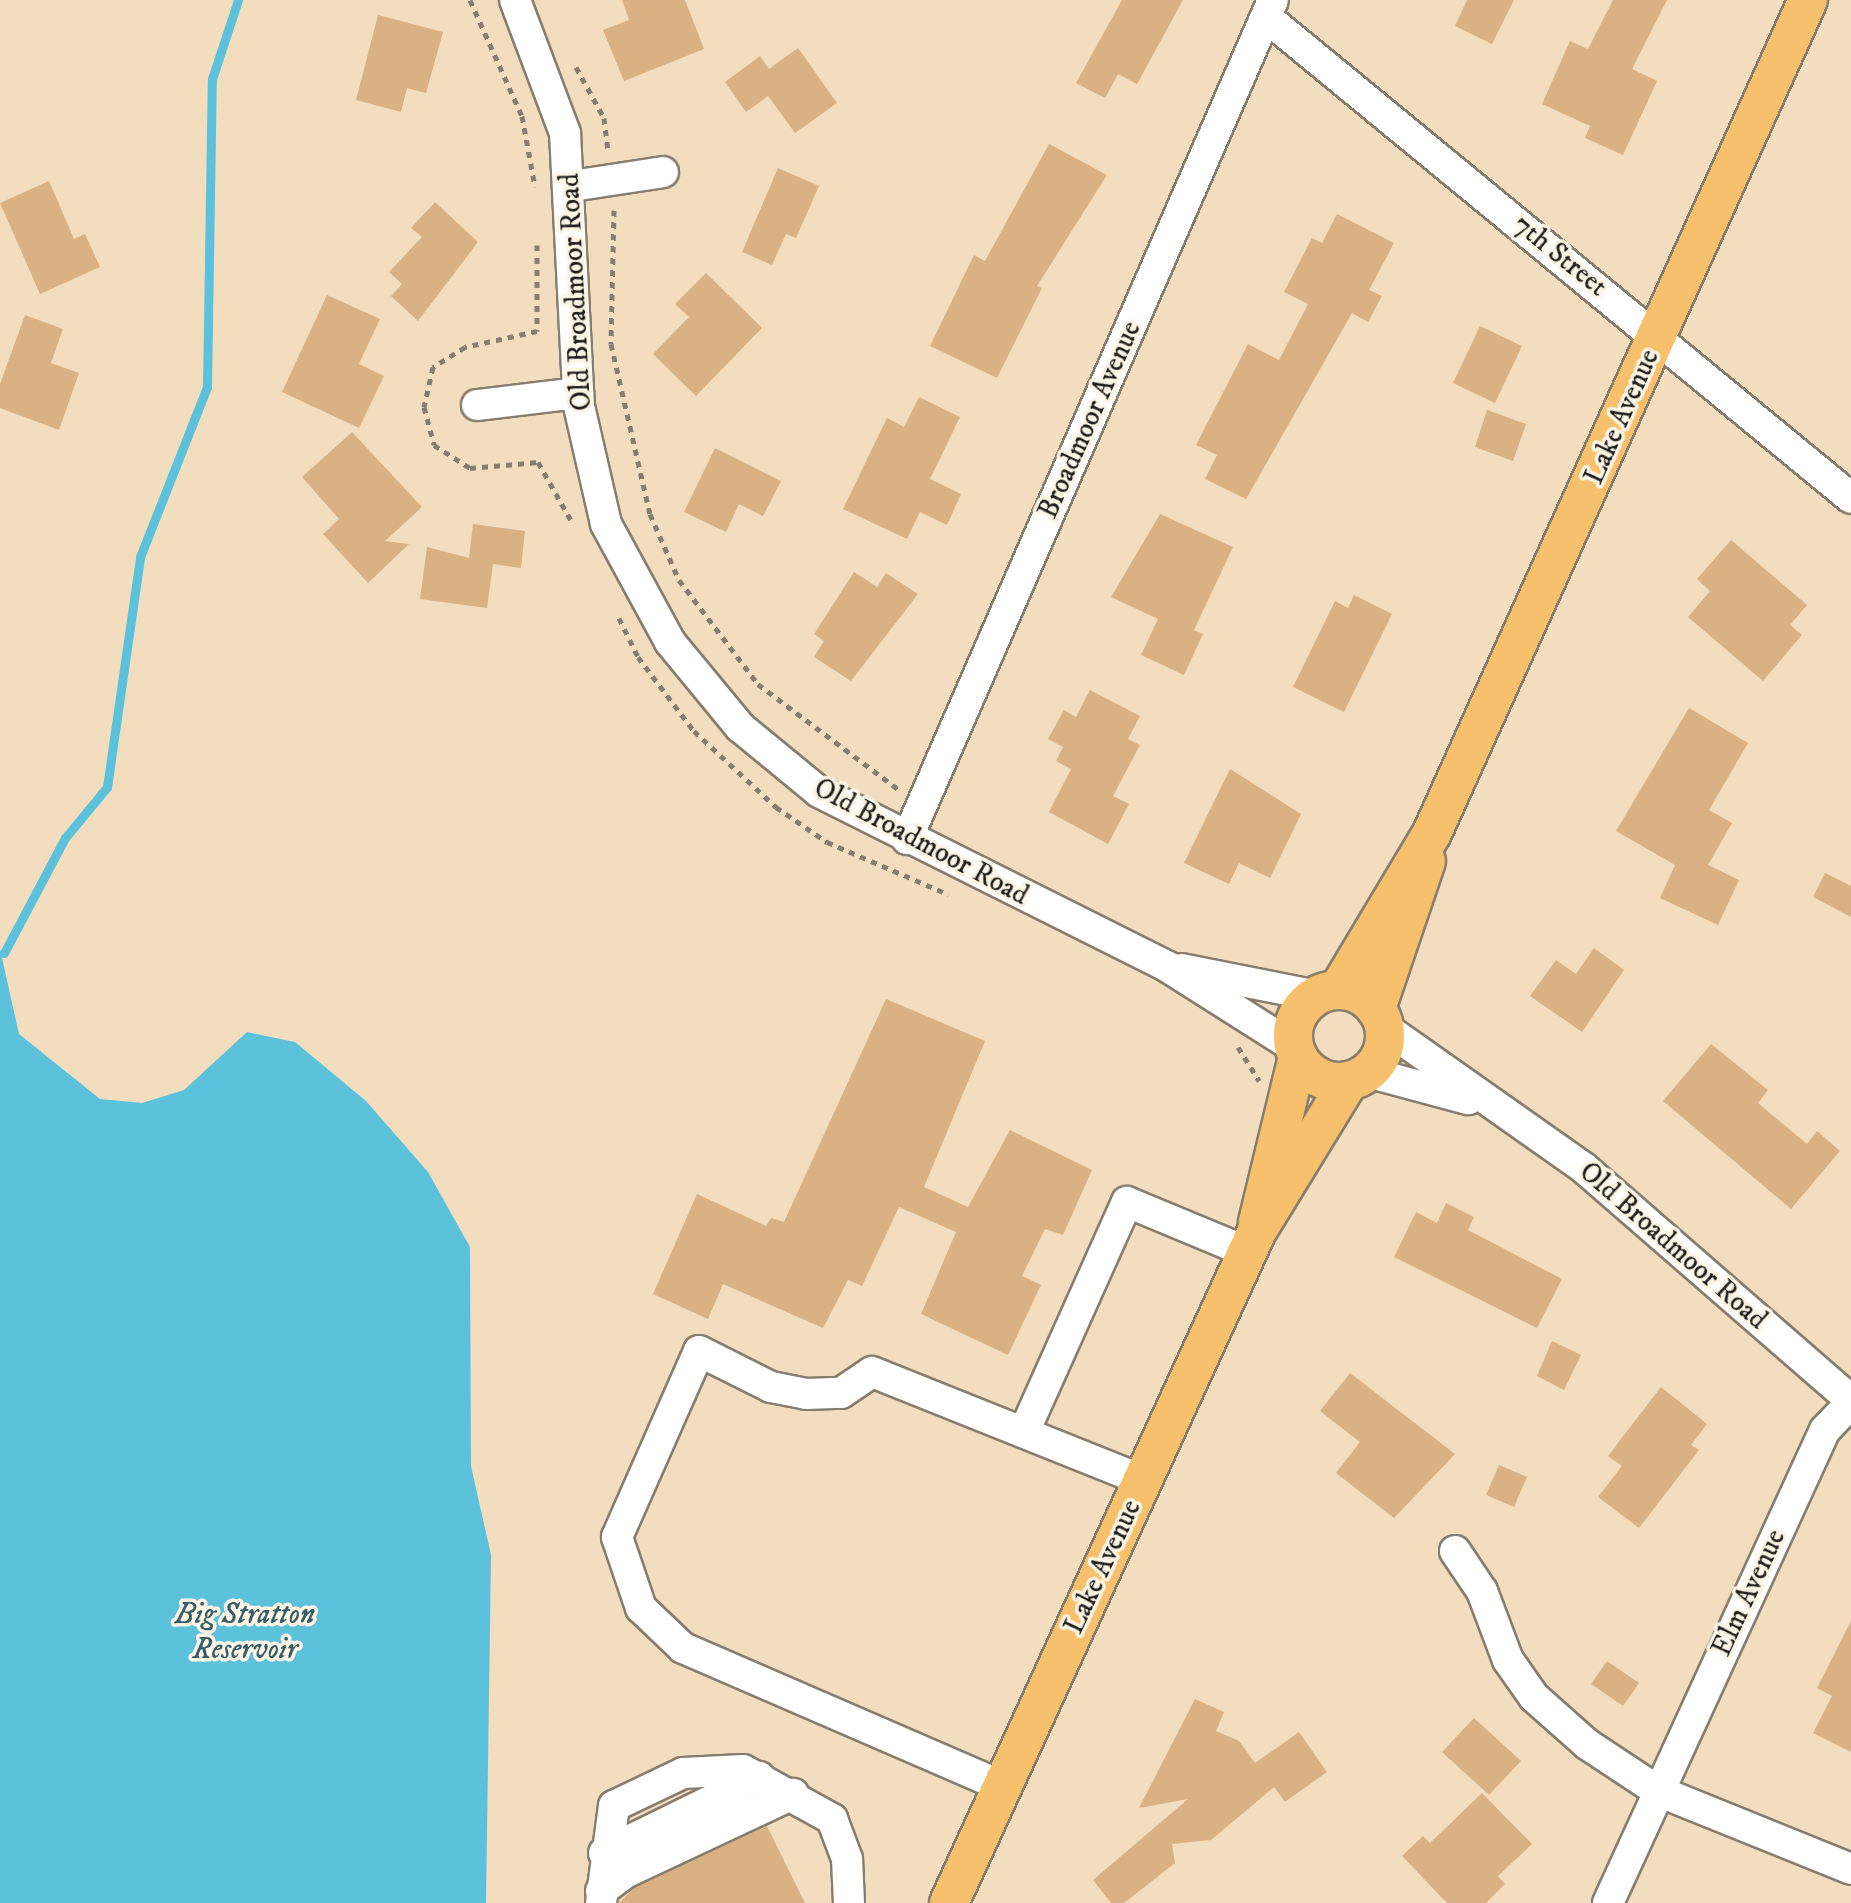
<!DOCTYPE html>
<html>
<head>
<meta charset="utf-8">
<style>
  body { margin:0 }
  #map { position:relative; width:1851px; height:1903px; overflow:hidden; background:#f2debf; font-family:"IM FELL DW Pica",serif }
  div>[style] { position:absolute }
  .water>* { inset:0; background:#5cc1da }
  .stream>* { height:9px; margin:-4.5px; padding:0 4.5px; transform-origin:4.5px; border-radius:4.5px; background:#5cc1da }
  .building>* { inset:0; background:#d9b183 }
  .path>* { height:5px; margin-top:-2.5px; transform-origin:0; background:repeating-linear-gradient(90deg,#877d6e 0 6px,transparent 0 12px) }
  .roads { filter:drop-shadow(2px 0 #877d6e) drop-shadow(-2px 0 #877d6e) drop-shadow(0 2px #877d6e) drop-shadow(0 -2px #877d6e) }
  .minor>* { height:30px; margin:-15px; padding:0 15px; transform-origin:15px; border-radius:15px; background:#fff }
  .major>* { height:38px; margin:-19px; padding:0 19px; transform-origin:19px; border-radius:19px; background:#f7c06c }
  .major>.ring { margin:-19px; padding:0; box-sizing:content-box; background:none; border:38px solid #f7c06c; border-radius:50% }
  span { translate:-50% -50%; white-space:nowrap; text-align:center; line-height:1.15; -webkit-text-stroke:7px #fcf5e5; paint-order:stroke }
  .street-label { font-size:28px; color:#1c1c1c }
  .water-label { font-size:30px; color:#365e68; font-style:italic }
</style>
</head>
<body>
<div id="map">
  <div class="water">
    <i style="clip-path:polygon(0 949px,19px 1034px,100px 1099px,142px 1103px,184px 1090px,247px 1032px,295px 1042px,366px 1101px,428px 1172px,470px 1247px,471px 1466px,491px 1555px,486px 1903px,0 1903px)"></i>
  </div>
  <div class="stream">
    <i style="left:4px;top:953px;width:130px;rotate:-62.1deg"></i>
    <i style="left:65px;top:838px;width:66px;rotate:-50.5deg"></i>
    <i style="left:107px;top:787px;width:232px;rotate:-81.8deg"></i>
    <i style="left:140px;top:557px;width:183px;rotate:-68.5deg"></i>
    <i style="left:207px;top:387px;width:308px;rotate:-89.1deg"></i>
    <i style="left:212px;top:79px;width:83px;rotate:-71.8deg"></i>
  </div>
  <div class="building">
    <i style="clip-path:polygon(622px 0,685px 0,704px 49px,624px 81px,603px 30px,629px 20px)"></i>
    <i style="clip-path:polygon(1122px 0,1183px 0,1137px 84px,1118px 74px,1105px 98px,1076px 83px)"></i>
    <i style="clip-path:polygon(1467px 0,1514px 0,1492px 44px,1455px 26px)"></i>
    <i style="clip-path:polygon(1613px 0,1667px 0,1632px 69px,1657px 81px,1623px 155px,1585px 138px,1590px 126px,1542px 104px,1570px 41px,1588px 49px)"></i>
    <i style="clip-path:polygon(378px 15px,443px 32px,426px 93px,407px 88px,401px 112px,356px 100px)"></i>
    <i style="clip-path:polygon(798px 48px,837px 103px,795px 133px,768px 96px,746px 112px,725px 82px,760px 56px,769px 69px)"></i>
    <i style="clip-path:polygon(1049px 144px,1107px 175px,1037px 286px,1042px 288px,997px 378px,930px 346px,974px 255px,985px 261px)"></i>
    <i style="clip-path:polygon(778px 168px,819px 186px,796px 238px,786px 234px,772px 265px,742px 252px)"></i>
    <i style="clip-path:polygon(49px 181px,74px 239px,85px 234px,100px 267px,40px 294px,0 203px)"></i>
    <i style="clip-path:polygon(435px 202px,478px 242px,418px 321px,391px 296px,402px 284px,389px 272px,422px 237px,411px 228px)"></i>
    <i style="clip-path:polygon(1337px 214px,1394px 243px,1369px 290px,1382px 296px,1368px 322px,1352px 313px,1246px 499px,1205px 479px,1217px 455px,1196px 445px,1248px 344px,1279px 360px,1308px 304px,1284px 292px,1312px 238px,1322px 243px)"></i>
    <i style="clip-path:polygon(706px 273px,762px 328px,696px 396px,653px 354px,689px 317px,675px 304px)"></i>
    <i style="clip-path:polygon(327px 295px,380px 319px,359px 364px,384px 376px,359px 428px,282px 392px)"></i>
    <i style="clip-path:polygon(25px 315px,63px 329px,51px 363px,79px 373px,59px 430px,0 408px,0 384px)"></i>
    <i style="clip-path:polygon(1480px 326px,1522px 346px,1495px 403px,1453px 383px)"></i>
    <i style="clip-path:polygon(919px 397px,960px 417px,930px 479px,961px 494px,947px 525px,920px 512px,907px 539px,843px 509px,887px 418px,904px 427px)"></i>
    <i style="clip-path:polygon(1487px 410px,1526px 424px,1513px 461px,1475px 447px)"></i>
    <i style="clip-path:polygon(352px 432px,422px 507px,385px 541px,409px 544px,368px 583px,323px 534px,339px 519px,302px 477px)"></i>
    <i style="clip-path:polygon(715px 448px,781px 481px,763px 516px,739px 504px,726px 532px,684px 512px)"></i>
    <i style="clip-path:polygon(1160px 514px,1233px 547px,1194px 630px,1203px 634px,1184px 675px,1141px 655px,1158px 619px,1111px 597px)"></i>
    <i style="clip-path:polygon(473px 524px,525px 531px,521px 568px,493px 564px,487px 608px,420px 599px,427px 547px,469px 558px)"></i>
    <i style="clip-path:polygon(1731px 540px,1807px 605px,1790px 625px,1802px 635px,1763px 681px,1688px 617px,1710px 591px,1697px 579px)"></i>
    <i style="clip-path:polygon(854px 572px,877px 587px,886px 573px,918px 594px,851px 681px,814px 657px,824px 641px,814px 634px)"></i>
    <i style="clip-path:polygon(1354px 595px,1392px 614px,1344px 712px,1293px 687px,1335px 601px,1348px 608px)"></i>
    <i style="clip-path:polygon(1090px 690px,1140px 716px,1128px 739px,1140px 745px,1113px 796px,1129px 804px,1108px 844px,1049px 812px,1071px 769px,1056px 761px,1063px 747px,1048px 739px,1064px 710px,1076px 717px)"></i>
    <i style="clip-path:polygon(1689px 708px,1748px 743px,1709px 810px,1732px 823px,1708px 865px,1739px 880px,1718px 925px,1660px 898px,1675px 865px,1616px 831px)"></i>
    <i style="clip-path:polygon(1230px 769px,1301px 814px,1270px 878px,1239px 863px,1229px 884px,1184px 863px)"></i>
    <i style="clip-path:polygon(1825px 873px,1851px 886px,1851px 917px,1813px 897px)"></i>
    <i style="clip-path:polygon(1594px 948px,1624px 970px,1582px 1032px,1530px 996px,1556px 960px,1576px 974px)"></i>
    <i style="clip-path:polygon(886px 999px,985px 1041px,924px 1187px,968px 1207px,1010px 1130px,1092px 1170px,1063px 1235px,1045px 1229px,1022px 1276px,1041px 1285px,1008px 1355px,921px 1314px,956px 1232px,899px 1207px,862px 1286px,848px 1280px,823px 1328px,723px 1284px,708px 1319px,653px 1294px,697px 1194px,766px 1226px,771px 1218px,784px 1222px)"></i>
    <i style="clip-path:polygon(1711px 1044px,1768px 1090px,1758px 1103px,1807px 1144px,1817px 1131px,1840px 1151px,1791px 1209px,1663px 1101px)"></i>
    <i style="clip-path:polygon(1446px 1203px,1474px 1217px,1468px 1230px,1562px 1279px,1537px 1328px,1394px 1257px,1416px 1212px,1437px 1223px)"></i>
    <i style="clip-path:polygon(1552px 1341px,1581px 1355px,1564px 1390px,1537px 1376px)"></i>
    <i style="clip-path:polygon(1350px 1373px,1455px 1454px,1394px 1518px,1336px 1473px,1360px 1442px,1320px 1411px)"></i>
    <i style="clip-path:polygon(1661px 1387px,1707px 1424px,1691px 1445px,1699px 1450px,1639px 1528px,1598px 1497px,1622px 1466px,1608px 1456px)"></i>
    <i style="clip-path:polygon(1499px 1465px,1527px 1477px,1514px 1507px,1486px 1495px)"></i>
    <i style="clip-path:polygon(1851px 1621px,1851px 1752px,1813px 1733px,1832px 1696px,1817px 1688px)"></i>
    <i style="clip-path:polygon(1607px 1661px,1639px 1683px,1623px 1706px,1591px 1684px)"></i>
    <i style="clip-path:polygon(1195px 1699px,1224px 1712px,1216px 1731px,1239px 1741px,1255px 1763px,1299px 1732px,1327px 1772px,1285px 1802px,1274px 1787px,1211px 1840px,1172px 1844px,1175px 1863px,1124px 1903px,1111px 1903px,1093px 1880px,1188px 1799px,1139px 1808px)"></i>
    <i style="clip-path:polygon(1474px 1718px,1521px 1761px,1489px 1795px,1442px 1752px)"></i>
    <i style="clip-path:polygon(1482px 1793px,1532px 1844px,1498px 1876px,1505px 1884px,1486px 1903px,1447px 1903px,1402px 1856px,1423px 1836px,1430px 1843px)"></i>
    <i style="clip-path:polygon(767px 1826px,805px 1903px,619px 1903px,634px 1888px)"></i>
  </div>
  <div class="path">
    <i style="left:470px;top:0;width:127px;rotate:65.9deg"></i>
    <i style="left:522px;top:116px;width:72px;rotate:79.6deg"></i>
    <i style="left:576px;top:67px;width:58px;rotate:61.2deg"></i>
    <i style="left:604px;top:118px;width:35px;rotate:83deg"></i>
    <i style="left:614px;top:210px;width:134px;rotate:91.3deg"></i>
    <i style="left:611px;top:344px;width:174px;rotate:77.1deg"></i>
    <i style="left:650px;top:514px;width:72px;rotate:66.3deg"></i>
    <i style="left:679px;top:580px;width:131px;rotate:52.8deg"></i>
    <i style="left:758px;top:684px;width:175px;rotate:36.9deg"></i>
    <i style="left:537px;top:245px;width:86px;rotate:90deg"></i>
    <i style="left:537px;top:331px;width:74px;rotate:167.5deg"></i>
    <i style="left:465px;top:347px;width:38px;rotate:148deg"></i>
    <i style="left:433px;top:367px;width:41px;rotate:102.7deg"></i>
    <i style="left:424px;top:407px;width:39px;rotate:75deg"></i>
    <i style="left:434px;top:445px;width:43px;rotate:32.6deg"></i>
    <i style="left:470px;top:468px;width:68px;rotate:-5deg"></i>
    <i style="left:538px;top:462px;width:69px;rotate:60.5deg"></i>
    <i style="left:619px;top:618px;width:43px;rotate:64deg"></i>
    <i style="left:638px;top:657px;width:93px;rotate:52.9deg"></i>
    <i style="left:694px;top:731px;width:112px;rotate:42.8deg"></i>
    <i style="left:776px;top:807px;width:62px;rotate:34.5deg"></i>
    <i style="left:827px;top:842px;width:132px;rotate:23.3deg"></i>
    <i style="left:1238px;top:1047px;width:40px;rotate:58deg"></i>
  </div>
  <div class="roads">
    <div class="minor">
      <i style="left:515px;top:0;width:142px;rotate:69.4deg"></i>
      <i style="left:565px;top:133px;width:273px;rotate:87.1deg"></i>
      <i style="left:579px;top:406px;width:121px;rotate:77.1deg"></i>
      <i style="left:606px;top:524px;width:134px;rotate:61.5deg"></i>
      <i style="left:670px;top:642px;width:110px;rotate:50.5deg"></i>
      <i style="left:740px;top:727px;width:102px;rotate:39.4deg"></i>
      <i style="left:819px;top:792px;width:390px;rotate:26.6deg"></i>
      <i style="left:1168px;top:967px;width:149px;rotate:32.4deg"></i>
      <i style="left:1266px;top:17px;width:757px;rotate:39.43deg"></i>
      <i style="left:572px;top:186px;width:92px;rotate:-8.7deg"></i>
      <i style="left:477px;top:405px;width:102px;rotate:-6.8deg"></i>
      <i style="left:907px;top:839px;width:915px;rotate:-66.43deg"></i>
      <i style="left:1181px;top:969px;width:139px;rotate:11.2deg"></i>
      <i style="left:1384px;top:1027px;width:246px;rotate:35.2deg"></i>
      <i style="left:1585px;top:1169px;width:352px;rotate:41deg"></i>
      <i style="left:1367px;top:1072px;width:105px;rotate:15deg"></i>
      <i style="left:1024px;top:1432px;width:252px;rotate:-65.9deg"></i>
      <i style="left:1127px;top:1202px;width:130px;rotate:22.6deg"></i>
      <i style="left:1455px;top:1551px;width:48px;rotate:56deg"></i>
      <i style="left:1482px;top:1591px;width:74px;rotate:69.4deg"></i>
      <i style="left:1508px;top:1660px;width:45px;rotate:54.9deg"></i>
      <i style="left:1534px;top:1697px;width:71px;rotate:41.6deg"></i>
      <i style="left:1587px;top:1744px;width:85px;rotate:33.5deg"></i>
      <i style="left:1658px;top:1791px;width:208px;rotate:22deg"></i>
      <i style="left:1002px;top:1786px;width:348px;rotate:-156.6deg"></i>
      <i style="left:683px;top:1648px;width:58px;rotate:-136.4deg"></i>
      <i style="left:641px;top:1608px;width:75px;rotate:-108.7deg"></i>
      <i style="left:617px;top:1537px;width:203px;rotate:-66.2deg"></i>
      <i style="left:699px;top:1351px;width:80px;rotate:26.6deg"></i>
      <i style="left:771px;top:1387px;width:36px;rotate:11deg"></i>
      <i style="left:806px;top:1394px;width:35px;rotate:-2deg"></i>
      <i style="left:841px;top:1393px;width:37px;rotate:-34deg"></i>
      <i style="left:872px;top:1372px;width:291px;rotate:21.8deg"></i>
      <i style="left:604px;top:1853px;width:173px;rotate:-26.1deg"></i>
      <i style="left:601px;top:1891px;width:30px;rotate:-37deg"></i>
      <i style="left:625px;top:1873px;width:186px;rotate:-25.2deg"></i>
      <i style="left:601px;top:1903px;width:98px;rotate:-82.4deg"></i>
      <i style="left:614px;top:1806px;width:76px;rotate:-25.6deg"></i>
      <i style="left:683px;top:1773px;width:60px;rotate:-2.9deg"></i>
      <i style="left:743px;top:1770px;width:102px;rotate:28.8deg"></i>
      <i style="left:832px;top:1819px;width:43px;rotate:69.4deg"></i>
      <i style="left:847px;top:1859px;width:44px;rotate:87.4deg"></i>
      <i style="left:1608px;top:1903px;width:520px;rotate:-65.36deg"></i>
      <i style="left:1825px;top:1430px;width:37px;rotate:-46deg"></i>
    </div>
    <div class="major">
      <i style="left:1338px;top:990px;width:183px;rotate:-59.1deg"></i>
      <i style="left:1432px;top:833px;width:914px;rotate:-65.71deg"></i>
      <i class="ring" style="left:1293px;top:990px;width:54px;height:54px"></i>
      <i style="left:1376px;top:1009px;width:156px;rotate:-71.3deg"></i>
      <i style="left:1258px;top:1222px;width:170px;rotate:-76.4deg"></i>
      <i style="left:949px;top:1903px;width:739px;rotate:-65.38deg"></i>
      <i style="left:1257px;top:1231px;width:176px;rotate:-58.5deg"></i>
    </div>
  </div>
  <div class="street-label">
    <span style="left:1560px;top:256px;rotate:39deg">7th Street</span>
    <span style="left:576px;top:292px;rotate:-93deg">Old Broadmoor Road</span>
    <span style="left:1622px;top:417px;rotate:-66deg">Lake Avenue</span>
    <span style="left:1090px;top:420px;rotate:-66deg">Broadmoor Avenue</span>
    <span style="left:921px;top:842px;rotate:28deg">Old Broadmoor Road</span>
    <span style="left:1673px;top:1246px;rotate:41deg">Old Broadmoor Road</span>
    <span style="left:1103px;top:1567px;rotate:-65deg">Lake Avenue</span>
    <span style="left:1749px;top:1593px;rotate:-65deg">Elm Avenue</span>
  </div>
  <div class="water-label">
    <span style="left:245px;top:1632px">Big Stratton<br>Reservoir</span>
  </div>
</div>
</body>
</html>
